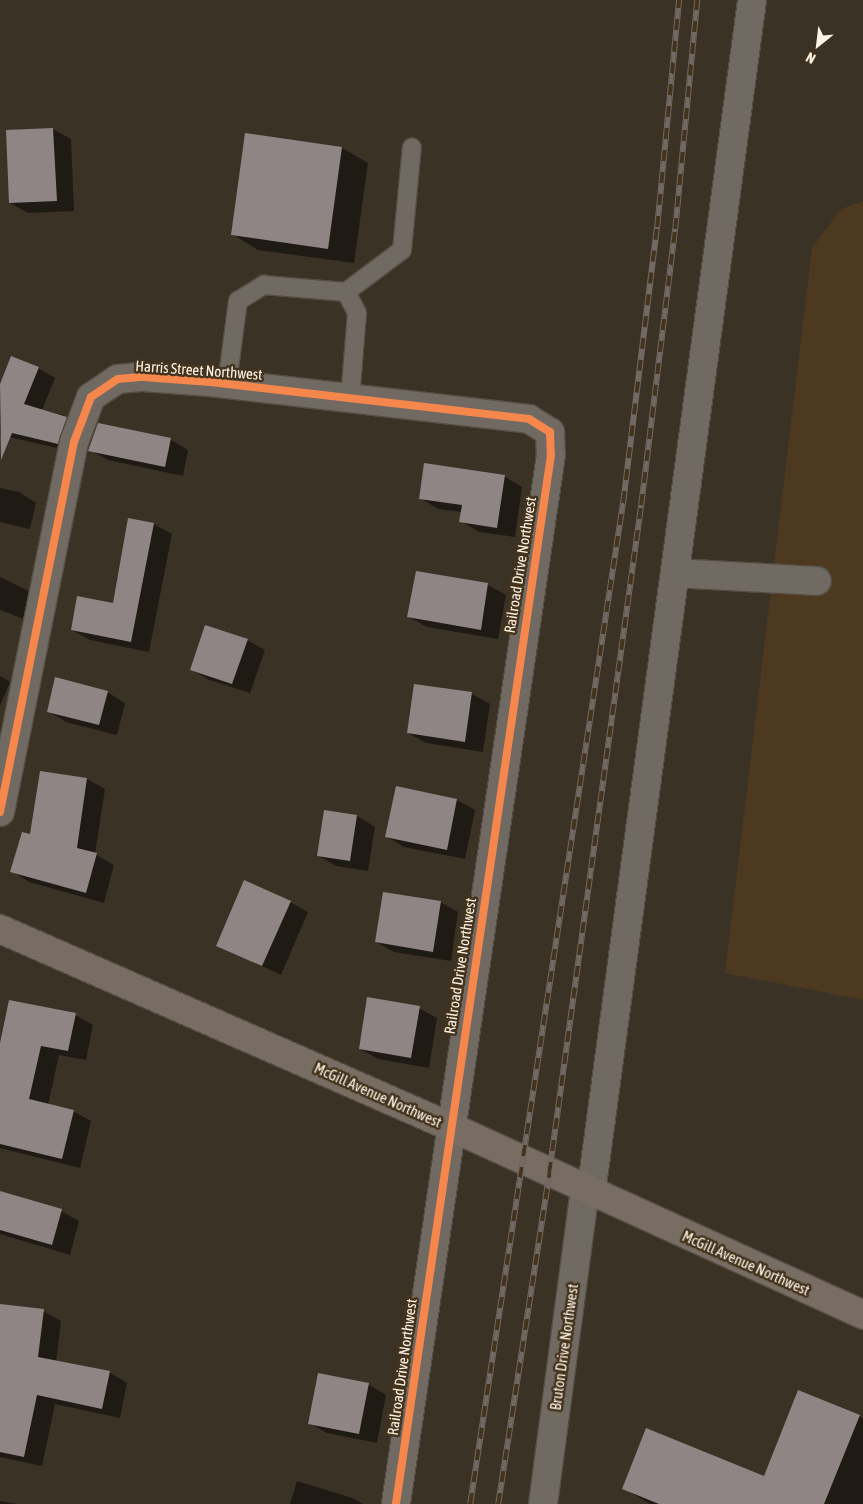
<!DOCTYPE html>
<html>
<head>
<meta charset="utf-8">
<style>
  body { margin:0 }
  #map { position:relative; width:863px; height:1504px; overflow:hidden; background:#3b3226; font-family:"Asap Condensed",sans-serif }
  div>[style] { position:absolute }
  .built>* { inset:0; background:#4c391f }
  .shadow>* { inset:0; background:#0007 }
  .building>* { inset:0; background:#8f8584 }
  .roads { filter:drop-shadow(1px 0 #554d43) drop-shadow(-1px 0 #554d43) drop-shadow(0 1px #554d43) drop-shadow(0 -1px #554d43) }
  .lane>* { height:18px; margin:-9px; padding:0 9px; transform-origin:9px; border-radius:9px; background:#716a62 }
  .street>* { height:28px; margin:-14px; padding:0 14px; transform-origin:14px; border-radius:14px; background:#716a62 }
  .secondary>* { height:28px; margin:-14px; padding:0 14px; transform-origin:14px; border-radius:14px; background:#776d62 }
  .rail>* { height:5.5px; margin-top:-2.75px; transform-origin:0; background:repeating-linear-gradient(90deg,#44331d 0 11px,#716962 0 22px); box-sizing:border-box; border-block:1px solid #716962 }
  .cycleway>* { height:8px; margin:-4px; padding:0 4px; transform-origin:4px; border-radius:4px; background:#f5874c }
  span { translate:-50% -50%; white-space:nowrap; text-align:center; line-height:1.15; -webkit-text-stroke:5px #44331d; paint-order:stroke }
  .street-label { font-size:15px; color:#fdf3e5 }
  .north { position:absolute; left:793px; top:20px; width:50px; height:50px; -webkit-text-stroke:4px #44331d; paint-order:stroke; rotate:209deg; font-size:14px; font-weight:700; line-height:20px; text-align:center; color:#fdf3e5 }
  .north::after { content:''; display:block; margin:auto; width:18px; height:22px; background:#fdf3e5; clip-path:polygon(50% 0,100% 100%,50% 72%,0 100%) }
</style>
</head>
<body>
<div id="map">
  <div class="built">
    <i style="clip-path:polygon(863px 201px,863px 1000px,725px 973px,812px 248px,841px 209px)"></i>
  </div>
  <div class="shadow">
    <i style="clip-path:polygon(53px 129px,71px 139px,74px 211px,28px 213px,10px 203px)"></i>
    <i style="clip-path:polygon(342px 148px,368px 163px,354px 263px,258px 250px,232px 234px)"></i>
    <i style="clip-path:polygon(38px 368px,55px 378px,42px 410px,63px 415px,81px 425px,75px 452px,0 435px,0 386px)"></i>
    <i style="clip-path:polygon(170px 439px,188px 450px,183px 476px,108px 460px,90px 450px)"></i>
    <i style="clip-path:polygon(504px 476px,522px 487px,515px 537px,479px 532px,461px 521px,462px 512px,438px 509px,420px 498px)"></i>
    <i style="clip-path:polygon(0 488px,19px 492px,36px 503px,30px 529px,0 522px)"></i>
    <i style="clip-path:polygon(154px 524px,172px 534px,149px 652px,90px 640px,72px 630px,114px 605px)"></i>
    <i style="clip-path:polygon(417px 572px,488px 585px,506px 595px,498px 639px,427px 627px,409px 617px)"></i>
    <i style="clip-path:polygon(0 577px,39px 596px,29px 621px,0 610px)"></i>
    <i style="clip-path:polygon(247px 640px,265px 650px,250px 693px,209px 680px,192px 670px)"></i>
    <i style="clip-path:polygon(0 676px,10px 682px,0 706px)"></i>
    <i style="clip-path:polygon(415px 685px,472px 694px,490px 704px,483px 752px,426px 743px,408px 733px)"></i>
    <i style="clip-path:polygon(107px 692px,125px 703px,117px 735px,66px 722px,48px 711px)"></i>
    <i style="clip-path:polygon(87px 779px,105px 789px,95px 854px,114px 865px,104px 903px,29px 882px,12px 871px,31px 836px)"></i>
    <i style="clip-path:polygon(397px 787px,457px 800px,475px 810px,465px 859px,404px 847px,386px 836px)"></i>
    <i style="clip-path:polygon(325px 811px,357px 816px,375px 827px,368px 871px,336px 866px,319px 856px)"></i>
    <i style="clip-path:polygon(290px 902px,308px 912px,281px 975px,217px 945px)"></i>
    <i style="clip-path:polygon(440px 902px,458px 912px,451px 961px,394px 952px,376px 942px)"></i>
    <i style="clip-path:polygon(419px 1008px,437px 1018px,429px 1068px,378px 1059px,360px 1049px)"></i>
    <i style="clip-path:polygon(75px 1015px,93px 1025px,86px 1060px,59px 1055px,48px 1105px,73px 1111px,91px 1121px,80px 1168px,0 1148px,0 1050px)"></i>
    <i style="clip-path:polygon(0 1193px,61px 1211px,79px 1221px,70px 1255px,0 1234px)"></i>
    <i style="clip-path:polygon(0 1305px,43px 1311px,61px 1321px,56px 1362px,109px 1372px,127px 1383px,120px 1418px,55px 1404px,42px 1466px,0 1457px)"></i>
    <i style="clip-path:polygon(368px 1384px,386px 1395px,377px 1443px,327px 1433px,309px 1423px)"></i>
    <i style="clip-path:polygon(859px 1416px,863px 1418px,863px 1504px,650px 1504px,623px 1488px,764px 1477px)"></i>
    <i style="clip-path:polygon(297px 1481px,352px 1498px,363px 1504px,290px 1504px)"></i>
    <i style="clip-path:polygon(0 1501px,17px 1504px,0 1504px)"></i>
  </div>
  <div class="building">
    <i style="clip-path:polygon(53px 128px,57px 201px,9px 203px,6px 130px)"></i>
    <i style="clip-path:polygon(245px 133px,342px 147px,328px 249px,231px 235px)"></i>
    <i style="clip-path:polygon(11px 356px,39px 367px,24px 404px,67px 417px,58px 444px,12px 433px,1px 460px,0 384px)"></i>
    <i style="clip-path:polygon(98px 423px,171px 438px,165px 467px,88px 451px)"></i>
    <i style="clip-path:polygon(424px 463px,505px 475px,497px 528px,459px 522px,462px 505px,419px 499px)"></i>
    <i style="clip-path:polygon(128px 518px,154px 523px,131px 642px,71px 630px,77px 596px,113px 603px)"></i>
    <i style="clip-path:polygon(416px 571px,488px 583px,481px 630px,407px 617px)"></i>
    <i style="clip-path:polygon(205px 625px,248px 639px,232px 684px,190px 670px)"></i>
    <i style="clip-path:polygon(55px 677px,108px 691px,99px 725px,47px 712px)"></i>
    <i style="clip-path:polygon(414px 684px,472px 692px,465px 742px,407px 733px)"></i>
    <i style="clip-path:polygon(40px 771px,87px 778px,77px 848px,97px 853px,86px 893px,10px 872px,22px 832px,30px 834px)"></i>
    <i style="clip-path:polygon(396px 786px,457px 799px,447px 850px,385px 837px)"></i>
    <i style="clip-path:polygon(324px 810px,357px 815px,350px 861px,317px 856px)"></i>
    <i style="clip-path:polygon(244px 880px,291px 901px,262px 966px,216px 946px)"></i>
    <i style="clip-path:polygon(383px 892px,441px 901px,433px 952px,375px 942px)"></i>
    <i style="clip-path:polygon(367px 997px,420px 1006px,411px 1058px,359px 1049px)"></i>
    <i style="clip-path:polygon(9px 1000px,76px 1013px,68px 1051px,41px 1046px,29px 1099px,74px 1110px,62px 1159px,0 1144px,0 1043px)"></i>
    <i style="clip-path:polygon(0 1191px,62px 1209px,52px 1245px,0 1230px)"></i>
    <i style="clip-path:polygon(0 1304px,44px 1309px,38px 1357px,110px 1371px,102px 1409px,37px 1395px,24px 1457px,0 1452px)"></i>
    <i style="clip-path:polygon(318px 1373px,369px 1383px,359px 1434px,308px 1424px)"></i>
    <i style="clip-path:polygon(798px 1390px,860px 1415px,824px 1504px,659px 1504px,622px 1489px,646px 1428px,764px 1476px)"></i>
  </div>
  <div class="roads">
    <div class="lane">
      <i style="left:346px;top:292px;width:70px;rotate:-36.9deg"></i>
      <i style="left:402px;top:250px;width:103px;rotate:-84.5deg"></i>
      <i style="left:227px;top:384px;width:84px;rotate:-82.5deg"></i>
      <i style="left:238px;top:301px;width:31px;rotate:-32deg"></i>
      <i style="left:264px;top:285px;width:82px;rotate:4.9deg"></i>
      <i style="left:346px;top:292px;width:24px;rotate:62deg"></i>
      <i style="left:357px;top:313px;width:85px;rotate:94.7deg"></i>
    </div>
    <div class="street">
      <i style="left:675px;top:573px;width:142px;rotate:3.2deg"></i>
      <i style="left:0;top:812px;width:377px;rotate:-78.7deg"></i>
      <i style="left:74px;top:442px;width:48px;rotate:-69.3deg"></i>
      <i style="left:91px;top:397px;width:32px;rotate:-34deg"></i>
      <i style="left:118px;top:379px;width:25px;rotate:-5deg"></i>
      <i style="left:143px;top:377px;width:67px;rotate:4.3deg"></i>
      <i style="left:210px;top:382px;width:321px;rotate:6.6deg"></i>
      <i style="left:529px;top:419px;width:25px;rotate:32deg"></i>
      <i style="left:550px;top:432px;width:23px;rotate:88deg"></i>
      <i style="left:551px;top:455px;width:1060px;rotate:98.41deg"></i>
      <i style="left:591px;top:1193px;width:1204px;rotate:-82.31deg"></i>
      <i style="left:543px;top:1504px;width:317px;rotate:-82.4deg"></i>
    </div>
    <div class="secondary">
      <i style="left:0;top:929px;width:490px;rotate:23.7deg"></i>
      <i style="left:449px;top:1126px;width:455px;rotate:24.5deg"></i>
    </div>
  </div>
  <div class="rail">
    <i style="left:470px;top:1504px;width:1014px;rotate:-81.32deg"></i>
    <i style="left:623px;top:502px;width:277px;rotate:-83deg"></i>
    <i style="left:657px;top:227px;width:228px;rotate:-84.5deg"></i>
    <i style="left:498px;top:1504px;width:335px;rotate:-81.2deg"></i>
    <i style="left:549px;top:1173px;width:674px;rotate:-82.16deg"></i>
    <i style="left:641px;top:505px;width:278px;rotate:-83deg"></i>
    <i style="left:675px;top:229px;width:230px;rotate:-84.5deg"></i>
  </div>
  <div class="cycleway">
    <i style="left:0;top:812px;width:377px;rotate:-78.7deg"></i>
    <i style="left:74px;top:442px;width:48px;rotate:-69.3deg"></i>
    <i style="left:91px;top:397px;width:32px;rotate:-34deg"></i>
    <i style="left:118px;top:379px;width:25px;rotate:-5deg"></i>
    <i style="left:143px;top:377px;width:67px;rotate:4.3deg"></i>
    <i style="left:210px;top:382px;width:321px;rotate:6.6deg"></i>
    <i style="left:529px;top:419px;width:25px;rotate:32deg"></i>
    <i style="left:550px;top:432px;width:23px;rotate:88deg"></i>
    <i style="left:551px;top:455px;width:1060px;rotate:98.41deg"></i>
  </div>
  <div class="street-label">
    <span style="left:199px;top:370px;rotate:4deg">Harris Street Northwest</span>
    <span style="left:520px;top:565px;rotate:-81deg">Railroad Drive Northwest</span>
    <span style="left:460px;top:966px;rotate:-81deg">Railroad Drive Northwest</span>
    <span style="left:378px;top:1095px;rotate:24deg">McGill Avenue Northwest</span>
    <span style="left:746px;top:1263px;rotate:24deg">McGill Avenue Northwest</span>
    <span style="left:564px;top:1347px;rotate:-82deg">Bruton Drive Northwest</span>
    <span style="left:402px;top:1367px;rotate:-82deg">Railroad Drive Northwest</span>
  </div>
  <div class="north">N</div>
</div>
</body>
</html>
